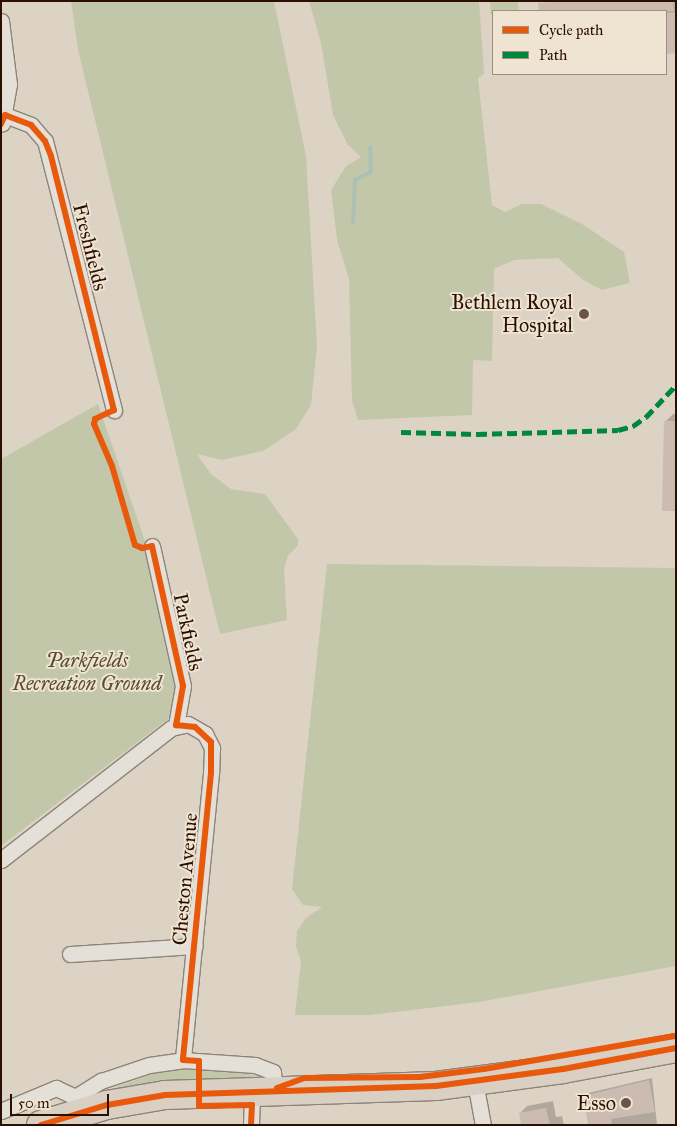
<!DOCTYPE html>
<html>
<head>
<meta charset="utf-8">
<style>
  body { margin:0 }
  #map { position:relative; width:677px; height:1126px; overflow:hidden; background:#dcd3c4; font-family:"IM FELL Great Primer",serif }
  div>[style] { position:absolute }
  .green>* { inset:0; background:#c3c7aa }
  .shadow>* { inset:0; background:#0003 }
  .stream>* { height:4px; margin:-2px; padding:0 2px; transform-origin:2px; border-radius:2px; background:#acc1b2 }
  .building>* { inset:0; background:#cbbbb1 }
  .roads { filter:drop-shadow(1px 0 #8d8479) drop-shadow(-1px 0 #8d8479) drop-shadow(0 1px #8d8479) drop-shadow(0 -1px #8d8479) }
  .street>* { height:15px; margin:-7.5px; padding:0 7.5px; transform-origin:7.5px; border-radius:7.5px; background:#e4e0d8 }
  .highway>* { height:28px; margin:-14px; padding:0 14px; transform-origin:14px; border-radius:14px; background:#d9d0c3 }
  .quiet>* { height:5px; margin-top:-2.5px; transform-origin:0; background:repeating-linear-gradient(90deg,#00873e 0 10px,transparent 0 15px) }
  .cycleway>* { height:6px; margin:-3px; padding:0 3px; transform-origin:3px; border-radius:3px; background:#e8590c }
  .dots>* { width:14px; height:14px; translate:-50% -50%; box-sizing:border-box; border:2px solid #efe4d2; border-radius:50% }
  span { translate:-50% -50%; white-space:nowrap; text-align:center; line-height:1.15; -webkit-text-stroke:4px #efe4d2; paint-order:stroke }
  .street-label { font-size:20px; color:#2b0f00 }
  .poi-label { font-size:20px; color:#2b0f00 }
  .right { translate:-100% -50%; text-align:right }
  .park-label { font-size:20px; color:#594c34; font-style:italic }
  .frame { position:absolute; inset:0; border:2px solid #2b0f00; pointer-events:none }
  .legend { position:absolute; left:492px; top:10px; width:175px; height:65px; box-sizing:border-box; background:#efe4d2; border:1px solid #a18f7e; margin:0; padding:6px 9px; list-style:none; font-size:15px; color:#2b0f00 }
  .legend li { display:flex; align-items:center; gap:10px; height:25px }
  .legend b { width:25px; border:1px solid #a18f7e }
  .scale { position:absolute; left:10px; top:1094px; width:99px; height:22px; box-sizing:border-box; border:2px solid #2b0f00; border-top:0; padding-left:6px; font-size:15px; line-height:18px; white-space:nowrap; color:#2b0f00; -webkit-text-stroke:4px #efe4d2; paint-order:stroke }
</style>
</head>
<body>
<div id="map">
  <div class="green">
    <i style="clip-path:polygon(71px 1px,274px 1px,306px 156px,317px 346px,311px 405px,296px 429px,263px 451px,222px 460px,197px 454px,211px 474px,231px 489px,265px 494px,298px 539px,298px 545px,288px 556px,284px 569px,287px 620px,220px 634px,78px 50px)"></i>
    <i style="clip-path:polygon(309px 1px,479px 1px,484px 74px,478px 78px,492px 205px,505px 212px,522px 204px,541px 204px,582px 224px,624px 252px,630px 283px,602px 290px,583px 280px,558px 258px,514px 260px,494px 269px,492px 361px,473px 360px,472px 415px,358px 420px,352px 401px,349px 279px,337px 240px,331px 190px,346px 166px,361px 157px,348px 145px,333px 115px,321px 43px)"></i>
    <i style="clip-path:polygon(490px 1px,518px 1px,519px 11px,493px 11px,491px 16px)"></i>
    <i style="clip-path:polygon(98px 404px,147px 547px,177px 686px,168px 719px,1px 846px,1px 459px)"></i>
    <i style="clip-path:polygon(327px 564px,676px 568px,676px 966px,479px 1002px,370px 1015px,295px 1015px,301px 961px,296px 946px,297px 931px,306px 918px,322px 907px,303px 905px,292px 889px)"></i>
    <i style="clip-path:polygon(210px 1069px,261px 1076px,175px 1080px,105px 1091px,164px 1070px)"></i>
  </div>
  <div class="shadow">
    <i style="clip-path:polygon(551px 1px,676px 1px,676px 52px,666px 52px,666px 11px,550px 11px)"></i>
    <i style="clip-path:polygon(673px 414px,676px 414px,676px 510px,666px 421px)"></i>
    <i style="clip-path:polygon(652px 1078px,657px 1125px,590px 1125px,585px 1096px,588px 1093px)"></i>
    <i style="clip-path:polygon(553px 1101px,556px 1117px,562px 1116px,564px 1125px,522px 1125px,520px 1113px,527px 1106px)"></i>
  </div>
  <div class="stream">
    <i style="left:353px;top:222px;width:42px;rotate:-87.3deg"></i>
    <i style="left:355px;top:180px;width:18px;rotate:-27deg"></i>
    <i style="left:371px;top:172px;width:25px;rotate:-92deg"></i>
  </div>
  <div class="building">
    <i style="clip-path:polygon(565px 1px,673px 1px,674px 11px,539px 11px,538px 3px)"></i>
    <i style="clip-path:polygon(676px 12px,676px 53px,666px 54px,666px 13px)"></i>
    <i style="clip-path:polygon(664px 421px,676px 421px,676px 511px,662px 511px)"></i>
    <i style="clip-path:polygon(649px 1080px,655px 1112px,611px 1119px,612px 1125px,588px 1125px,583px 1096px)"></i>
    <i style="clip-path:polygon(546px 1108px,550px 1125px,521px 1125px,519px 1113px)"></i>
  </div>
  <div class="roads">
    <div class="street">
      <i style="left:1px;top:21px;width:64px;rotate:82.8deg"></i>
      <i style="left:9px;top:84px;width:40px;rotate:100deg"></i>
      <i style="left:5px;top:115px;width:28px;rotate:21deg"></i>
      <i style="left:31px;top:125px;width:21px;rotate:49deg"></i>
      <i style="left:45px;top:141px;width:278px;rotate:75.6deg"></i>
      <i style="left:152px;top:546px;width:143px;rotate:77.5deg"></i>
      <i style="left:183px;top:686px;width:40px;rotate:100deg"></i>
      <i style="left:1px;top:860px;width:215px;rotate:-37.8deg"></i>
      <i style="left:171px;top:728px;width:17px;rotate:-13deg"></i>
      <i style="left:188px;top:724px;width:20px;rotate:30deg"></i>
      <i style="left:205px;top:734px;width:16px;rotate:63deg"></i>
      <i style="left:212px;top:748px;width:25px;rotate:92deg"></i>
      <i style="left:211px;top:773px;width:288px;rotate:95.6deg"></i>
      <i style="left:70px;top:954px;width:125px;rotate:-3.7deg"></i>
      <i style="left:475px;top:1082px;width:44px;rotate:79.5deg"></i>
      <i style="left:1px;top:1111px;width:60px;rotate:-22.7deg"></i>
      <i style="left:56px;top:1088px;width:21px;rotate:25deg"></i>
      <i style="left:76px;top:1113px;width:16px;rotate:-94deg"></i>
      <i style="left:75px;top:1097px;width:31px;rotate:-32deg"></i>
      <i style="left:101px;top:1081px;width:51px;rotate:-18.4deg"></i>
      <i style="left:149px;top:1065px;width:34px;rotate:-8deg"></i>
      <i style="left:183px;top:1060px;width:72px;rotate:4deg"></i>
      <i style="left:255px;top:1065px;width:19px;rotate:21deg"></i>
      <i style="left:273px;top:1072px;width:18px;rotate:84deg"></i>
      <i style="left:251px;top:1125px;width:35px;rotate:-88deg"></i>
    </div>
    <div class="highway">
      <i style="left:41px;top:1125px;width:69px;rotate:-16.9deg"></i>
      <i style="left:107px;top:1105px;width:59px;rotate:-9.8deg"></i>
      <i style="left:165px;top:1095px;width:271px;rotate:-1.9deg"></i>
      <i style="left:436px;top:1086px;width:128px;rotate:-7.6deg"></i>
      <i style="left:563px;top:1069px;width:115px;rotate:-10.5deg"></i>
    </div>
  </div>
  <div class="quiet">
    <i style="left:401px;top:432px;width:76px;rotate:1.5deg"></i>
    <i style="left:477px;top:434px;width:141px;rotate:-1.6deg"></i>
    <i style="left:618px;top:430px;width:16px;rotate:-15deg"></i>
    <i style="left:633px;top:426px;width:16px;rotate:-35deg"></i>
    <i style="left:646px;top:417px;width:44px;rotate:-46.8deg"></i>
  </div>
  <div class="cycleway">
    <i style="left:1px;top:124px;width:10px;rotate:-66deg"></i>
    <i style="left:5px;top:115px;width:28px;rotate:21deg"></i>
    <i style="left:31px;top:125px;width:21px;rotate:49deg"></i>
    <i style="left:45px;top:141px;width:16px;rotate:68deg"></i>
    <i style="left:51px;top:156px;width:262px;rotate:76.1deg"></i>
    <i style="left:114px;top:410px;width:21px;rotate:155deg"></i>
    <i style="left:95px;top:419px;width:5px;rotate:101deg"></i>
    <i style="left:94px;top:424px;width:46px;rotate:66.8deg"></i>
    <i style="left:112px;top:466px;width:82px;rotate:73.8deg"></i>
    <i style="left:135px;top:545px;width:8px;rotate:23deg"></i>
    <i style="left:142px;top:548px;width:10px;rotate:-11deg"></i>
    <i style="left:152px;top:546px;width:143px;rotate:77.5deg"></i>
    <i style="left:183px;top:686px;width:40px;rotate:100deg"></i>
    <i style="left:176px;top:725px;width:19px;rotate:6deg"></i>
    <i style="left:195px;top:727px;width:22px;rotate:43deg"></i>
    <i style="left:211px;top:742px;width:31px;rotate:90deg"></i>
    <i style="left:211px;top:773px;width:288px;rotate:95.6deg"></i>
    <i style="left:183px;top:1060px;width:16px;rotate:4deg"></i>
    <i style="left:199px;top:1061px;width:45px;rotate:90deg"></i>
    <i style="left:199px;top:1106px;width:53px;rotate:-1.1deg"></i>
    <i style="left:252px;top:1105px;width:20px;rotate:93deg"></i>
    <i style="left:277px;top:1088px;width:30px;rotate:-20deg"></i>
    <i style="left:305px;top:1078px;width:115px;rotate:-0.5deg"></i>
    <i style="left:420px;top:1077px;width:64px;rotate:-7.1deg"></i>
    <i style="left:484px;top:1069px;width:195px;rotate:-9.8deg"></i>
    <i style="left:41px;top:1125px;width:69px;rotate:-16.9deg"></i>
    <i style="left:107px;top:1105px;width:59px;rotate:-9.8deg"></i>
    <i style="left:165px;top:1095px;width:271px;rotate:-1.9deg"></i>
    <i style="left:436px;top:1086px;width:128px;rotate:-7.6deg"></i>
    <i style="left:563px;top:1069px;width:115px;rotate:-10.5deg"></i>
  </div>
  <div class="dots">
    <i style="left:584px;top:314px;background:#695445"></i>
    <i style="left:626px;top:1103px;background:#695445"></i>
  </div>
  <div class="street-label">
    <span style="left:90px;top:247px;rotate:76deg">Freshfields</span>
    <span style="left:188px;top:632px;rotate:78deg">Parkfields</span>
    <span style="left:185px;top:879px;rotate:-85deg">Cheston Avenue</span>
  </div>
  <div class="poi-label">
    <span class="right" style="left:573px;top:314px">Bethlem Royal<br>Hospital</span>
    <span class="right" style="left:616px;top:1103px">Esso</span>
  </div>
  <div class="park-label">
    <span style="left:87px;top:672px">Parkfields<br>Recreation Ground</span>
  </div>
  <div class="frame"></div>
  <ul class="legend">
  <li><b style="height:6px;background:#e8590c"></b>Cycle path</li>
  <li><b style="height:6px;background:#00873e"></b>Path</li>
  </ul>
  <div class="scale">50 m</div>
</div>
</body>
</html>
